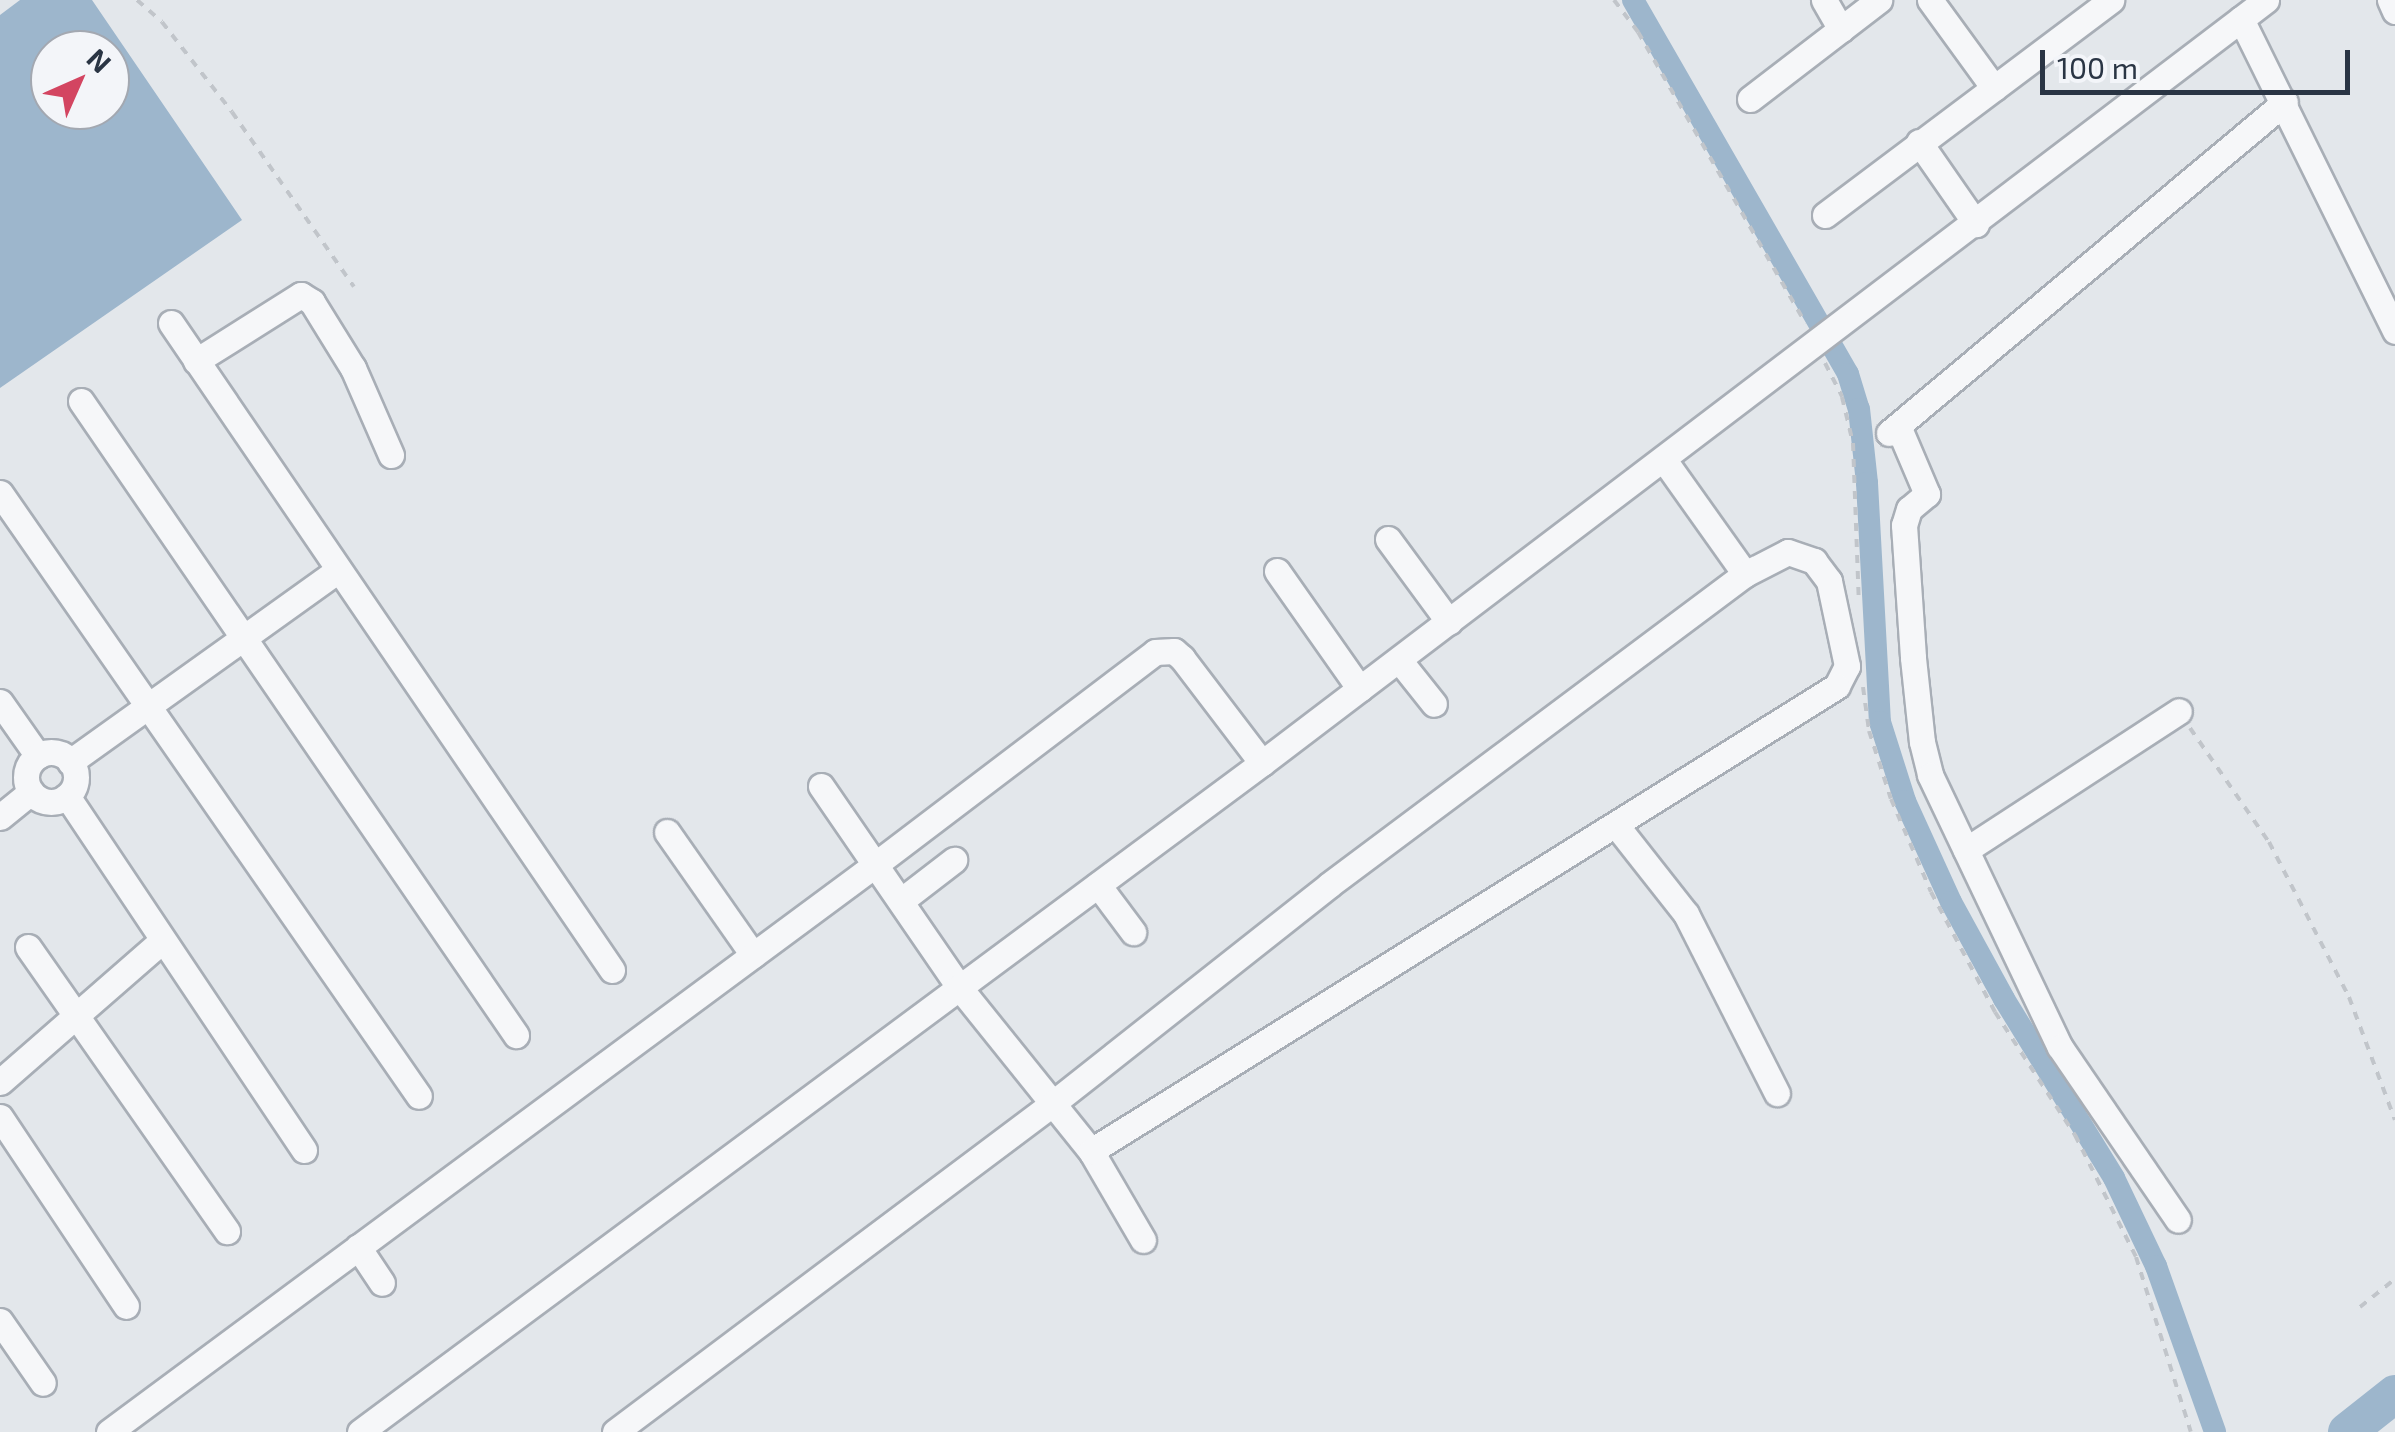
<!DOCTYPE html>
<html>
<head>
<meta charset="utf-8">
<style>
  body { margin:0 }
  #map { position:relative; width:2395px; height:1432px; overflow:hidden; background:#e3e7eb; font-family:"Exo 2",sans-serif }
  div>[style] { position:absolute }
  .water>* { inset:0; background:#9db6cc }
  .canal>* { height:22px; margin:-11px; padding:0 11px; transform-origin:11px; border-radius:11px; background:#9db6cc }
  .river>* { height:38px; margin:-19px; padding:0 19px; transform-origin:19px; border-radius:19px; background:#9db6cc }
  .path>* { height:4px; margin-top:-2px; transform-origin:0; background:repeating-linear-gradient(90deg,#c1c5ca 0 8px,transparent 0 16px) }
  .roads { filter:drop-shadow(2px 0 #a8aeb6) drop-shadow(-2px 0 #a8aeb6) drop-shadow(0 2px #a8aeb6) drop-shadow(0 -2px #a8aeb6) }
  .minor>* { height:25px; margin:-12.5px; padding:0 12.5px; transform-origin:12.5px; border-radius:12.5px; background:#f6f7f9 }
  .minor>.ring { margin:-12.5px; padding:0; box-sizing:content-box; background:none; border:25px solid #f6f7f9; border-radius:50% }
  span { translate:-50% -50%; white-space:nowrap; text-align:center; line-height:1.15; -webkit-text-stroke:8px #f3f5f9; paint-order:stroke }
  .north { position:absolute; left:30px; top:30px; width:100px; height:100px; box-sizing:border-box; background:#f3f5f9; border:2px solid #a3a8b1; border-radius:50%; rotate:45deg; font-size:28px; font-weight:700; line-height:40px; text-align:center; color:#2a3544 }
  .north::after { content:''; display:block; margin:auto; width:35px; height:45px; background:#d34561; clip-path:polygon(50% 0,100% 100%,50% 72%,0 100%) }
  .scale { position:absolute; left:2040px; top:50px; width:310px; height:45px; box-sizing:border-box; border:5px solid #2a3544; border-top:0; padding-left:12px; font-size:30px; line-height:35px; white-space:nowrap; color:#2a3544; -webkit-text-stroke:8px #f3f5f9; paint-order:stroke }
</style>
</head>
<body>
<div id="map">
  <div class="water">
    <i style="clip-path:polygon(evenodd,20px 0,92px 0,242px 220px,0 388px,0 15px,20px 0,50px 50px,110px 50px,110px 110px,50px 110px,50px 50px)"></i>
  </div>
  <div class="canal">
    <i style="left:1633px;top:0;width:431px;rotate:60.1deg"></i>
    <i style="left:1848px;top:374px;width:37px;rotate:73deg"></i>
    <i style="left:1859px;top:409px;width:74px;rotate:83.8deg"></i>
    <i style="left:1867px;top:483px;width:239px;rotate:86.9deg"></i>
    <i style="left:1880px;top:722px;width:83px;rotate:72.4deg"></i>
    <i style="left:1905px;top:801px;width:111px;rotate:65.5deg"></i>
    <i style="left:1951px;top:902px;width:111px;rotate:61.3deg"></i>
    <i style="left:2004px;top:999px;width:210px;rotate:58.4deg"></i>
    <i style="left:2114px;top:1178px;width:98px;rotate:64.5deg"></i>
    <i style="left:2156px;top:1266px;width:176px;rotate:70.4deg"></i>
  </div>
  <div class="river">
    <i style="left:2347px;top:1432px;width:61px;rotate:-38.4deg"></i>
  </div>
  <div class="path">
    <i style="left:137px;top:0;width:33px;rotate:41deg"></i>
    <i style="left:162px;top:22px;width:114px;rotate:52.1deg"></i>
    <i style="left:232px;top:112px;width:213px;rotate:55.1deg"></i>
    <i style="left:1614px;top:0;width:40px;rotate:53deg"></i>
    <i style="left:1638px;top:32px;width:336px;rotate:60.1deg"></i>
    <i style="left:1825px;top:363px;width:38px;rotate:63deg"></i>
    <i style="left:1842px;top:397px;width:47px;rotate:76.6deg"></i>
    <i style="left:1853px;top:443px;width:160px;rotate:87.9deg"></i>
    <i style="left:1863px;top:687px;width:44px;rotate:82.2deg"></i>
    <i style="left:1869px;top:731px;width:71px;rotate:72.1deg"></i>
    <i style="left:1891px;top:799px;width:101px;rotate:66.7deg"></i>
    <i style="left:1931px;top:892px;width:136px;rotate:61.9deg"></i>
    <i style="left:1995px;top:1012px;width:147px;rotate:57deg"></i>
    <i style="left:2075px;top:1135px;width:136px;rotate:63.4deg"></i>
    <i style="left:2136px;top:1257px;width:183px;rotate:72.6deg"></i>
    <i style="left:2190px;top:728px;width:139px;rotate:55.3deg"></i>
    <i style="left:2269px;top:842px;width:174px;rotate:62.7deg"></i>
    <i style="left:2349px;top:997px;width:131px;rotate:69.5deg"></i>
    <i style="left:2360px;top:1307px;width:45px;rotate:-38.7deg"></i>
  </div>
  <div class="roads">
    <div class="minor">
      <i style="left:1824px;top:0;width:34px;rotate:60deg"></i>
      <i style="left:1930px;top:0;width:109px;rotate:54deg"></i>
      <i style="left:2390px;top:0;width:12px;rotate:66deg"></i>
      <i style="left:2241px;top:19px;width:348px;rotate:63.7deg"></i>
      <i style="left:1750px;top:99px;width:163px;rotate:-37.5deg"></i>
      <i style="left:1919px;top:142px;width:100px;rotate:55.2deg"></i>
      <i style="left:1825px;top:215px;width:358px;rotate:-36.9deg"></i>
      <i style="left:171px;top:323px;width:783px;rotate:55.72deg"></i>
      <i style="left:196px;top:361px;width:124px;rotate:-32.2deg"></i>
      <i style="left:301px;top:295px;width:13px;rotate:32deg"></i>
      <i style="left:312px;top:302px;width:78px;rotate:58.2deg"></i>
      <i style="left:353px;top:368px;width:95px;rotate:66.4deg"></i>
      <i style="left:81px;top:401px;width:769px;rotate:55.55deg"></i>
      <i style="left:1898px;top:426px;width:74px;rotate:66.9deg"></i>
      <i style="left:1927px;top:494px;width:23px;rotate:140deg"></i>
      <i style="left:1909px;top:509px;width:17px;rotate:107deg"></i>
      <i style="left:1904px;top:525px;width:133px;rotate:86.1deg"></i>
      <i style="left:1913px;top:658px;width:84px;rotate:83.9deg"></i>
      <i style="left:1922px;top:742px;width:34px;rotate:76deg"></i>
      <i style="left:1930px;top:775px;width:301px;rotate:64.5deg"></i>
      <i style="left:2060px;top:1047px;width:209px;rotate:55.7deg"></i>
      <i style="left:1889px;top:433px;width:516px;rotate:-39.89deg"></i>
      <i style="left:1664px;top:460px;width:140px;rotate:54.6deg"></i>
      <i style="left:0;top:493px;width:734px;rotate:55.21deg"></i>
      <i style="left:1388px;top:539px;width:103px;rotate:53.7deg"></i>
      <i style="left:1277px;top:571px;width:144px;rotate:54.9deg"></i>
      <i style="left:1399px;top:660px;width:56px;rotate:51.5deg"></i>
      <i style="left:0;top:702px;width:66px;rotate:54.9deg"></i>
      <i class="ring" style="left:26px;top:752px;width:25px;height:25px"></i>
      <i style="left:70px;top:762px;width:328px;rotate:-35.6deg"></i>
      <i style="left:821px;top:786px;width:244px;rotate:55.5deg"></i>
      <i style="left:959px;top:987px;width:211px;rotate:51.2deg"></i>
      <i style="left:1091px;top:1151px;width:103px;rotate:59.7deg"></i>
      <i style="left:67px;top:796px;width:426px;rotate:56.2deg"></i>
      <i style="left:0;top:817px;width:40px;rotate:-39deg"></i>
      <i style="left:1616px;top:825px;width:113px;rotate:51.8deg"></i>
      <i style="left:1686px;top:914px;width:201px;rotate:63.1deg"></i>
      <i style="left:667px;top:832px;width:150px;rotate:55deg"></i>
      <i style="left:1966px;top:850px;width:254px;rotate:-33.1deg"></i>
      <i style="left:1098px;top:885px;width:59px;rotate:53.3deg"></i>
      <i style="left:902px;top:900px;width:66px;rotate:-37.6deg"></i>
      <i style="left:28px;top:947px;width:347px;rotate:55deg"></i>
      <i style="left:0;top:1082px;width:216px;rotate:-41.1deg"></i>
      <i style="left:0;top:1117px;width:227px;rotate:56.3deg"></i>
      <i style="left:358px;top:1247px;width:43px;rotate:56.3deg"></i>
      <i style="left:0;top:1321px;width:75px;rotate:55.3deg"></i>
      <i style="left:109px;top:1432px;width:954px;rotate:-36.52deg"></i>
      <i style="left:876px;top:864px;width:350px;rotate:-37.2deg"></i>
      <i style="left:1155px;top:652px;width:19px;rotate:-3deg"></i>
      <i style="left:1174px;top:651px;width:11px;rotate:41deg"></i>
      <i style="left:1182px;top:658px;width:132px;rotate:52.7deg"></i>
      <i style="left:360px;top:1432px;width:1123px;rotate:-36.56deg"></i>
      <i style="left:1262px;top:763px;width:1261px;rotate:-37.23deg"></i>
      <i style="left:615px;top:1432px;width:546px;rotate:-36.89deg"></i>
      <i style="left:1052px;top:1104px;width:353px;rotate:-38.3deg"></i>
      <i style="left:1329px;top:885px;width:519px;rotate:-36.78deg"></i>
      <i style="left:1745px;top:574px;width:48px;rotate:-27.1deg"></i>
      <i style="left:1788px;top:552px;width:28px;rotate:19deg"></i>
      <i style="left:1814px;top:561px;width:25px;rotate:53deg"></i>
      <i style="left:1829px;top:581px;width:87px;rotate:78deg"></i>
      <i style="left:1847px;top:666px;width:22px;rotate:117deg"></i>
      <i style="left:1837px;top:686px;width:879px;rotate:148.06deg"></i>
    </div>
  </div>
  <div class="north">N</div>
  <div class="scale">100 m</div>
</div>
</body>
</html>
